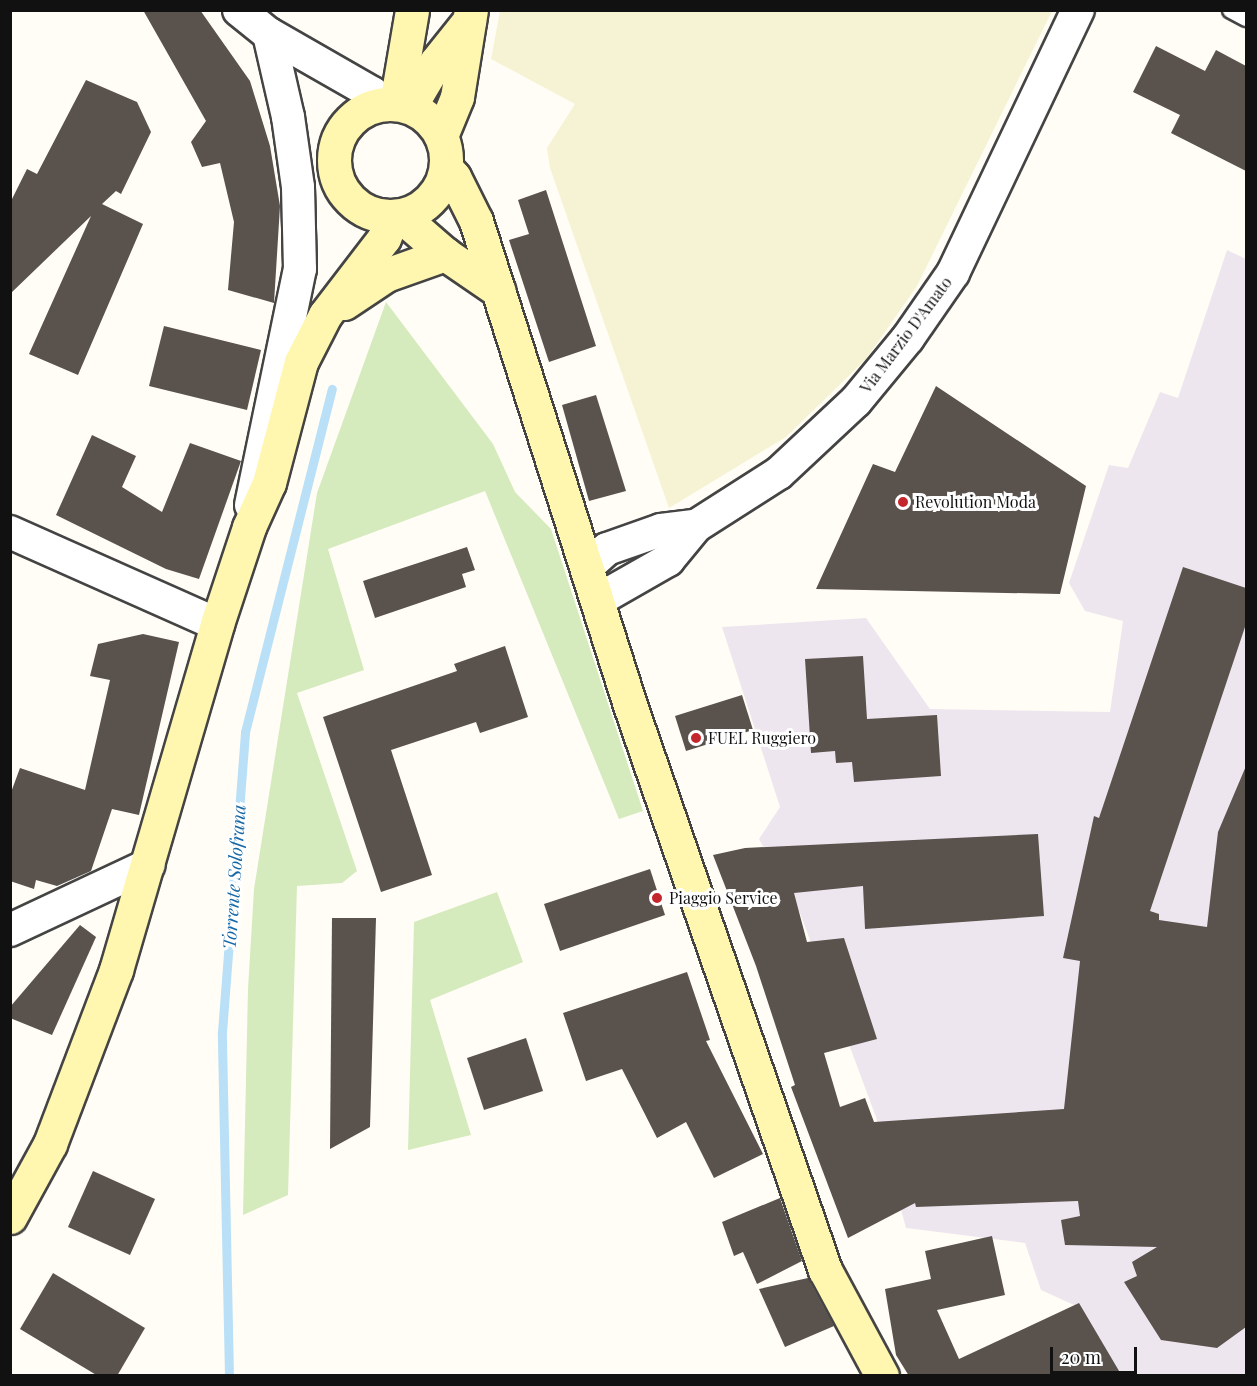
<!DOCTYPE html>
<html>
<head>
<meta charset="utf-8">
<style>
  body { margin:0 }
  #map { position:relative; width:1257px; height:1386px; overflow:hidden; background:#fffdf5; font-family:"Playfair Display",serif }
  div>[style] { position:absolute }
  .industrial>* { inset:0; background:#eee6ef }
  .farmland>* { inset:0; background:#f6f3d4 }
  .green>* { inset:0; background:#d5ebbd }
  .stream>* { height:9px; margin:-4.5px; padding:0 4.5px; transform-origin:4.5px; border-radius:4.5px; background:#b9e0f7 }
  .building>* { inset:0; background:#5a524d }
  .roads { filter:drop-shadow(2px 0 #444) drop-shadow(-2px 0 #444) drop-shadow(0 2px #444) drop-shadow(0 -2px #444) }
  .lane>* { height:16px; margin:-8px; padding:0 8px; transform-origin:8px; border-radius:8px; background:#fff }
  .street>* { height:32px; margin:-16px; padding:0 16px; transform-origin:16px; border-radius:16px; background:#fff }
  .secondary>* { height:33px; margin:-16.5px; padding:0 16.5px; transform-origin:16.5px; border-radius:16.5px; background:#fff6b0 }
  .secondary>.ring { margin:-16.5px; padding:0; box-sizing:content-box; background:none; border:33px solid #fff6b0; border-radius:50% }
  .dots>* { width:16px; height:16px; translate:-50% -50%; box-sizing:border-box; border:3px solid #fff; border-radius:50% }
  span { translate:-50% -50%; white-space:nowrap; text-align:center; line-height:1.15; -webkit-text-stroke:6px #fff; paint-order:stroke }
  .street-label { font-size:16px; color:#111 }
  .poi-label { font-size:16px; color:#111 }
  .left { translate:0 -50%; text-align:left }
  .water-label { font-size:18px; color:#1768a6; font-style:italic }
  .frame { position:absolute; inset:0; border:12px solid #111; pointer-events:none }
  .scale { position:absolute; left:1050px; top:1347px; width:87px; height:27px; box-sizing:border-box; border:3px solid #111; border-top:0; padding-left:8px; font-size:18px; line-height:21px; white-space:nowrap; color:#111; -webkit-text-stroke:4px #fff; paint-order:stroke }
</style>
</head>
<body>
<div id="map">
  <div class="industrial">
    <i style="clip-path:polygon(1227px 250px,1246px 259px,1246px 1375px,1113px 1375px,1074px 1305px,1041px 1290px,1025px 1243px,906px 1228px,876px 1117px,800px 913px,759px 839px,780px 807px,722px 627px,866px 618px,930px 709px,1110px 712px,1123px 621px,1085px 611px,1069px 583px,1109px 465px,1128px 468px,1160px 392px,1178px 398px)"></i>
  </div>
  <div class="farmland">
    <i style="clip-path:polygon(500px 11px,500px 10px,1052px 11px,917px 286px,866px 359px,786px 437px,669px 508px,550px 168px,547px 148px,575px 104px,491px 59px)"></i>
  </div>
  <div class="green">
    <i style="clip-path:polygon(386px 302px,493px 444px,515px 492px,551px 529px,643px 811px,619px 819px,485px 491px,328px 549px,364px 670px,297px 693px,357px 871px,342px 883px,297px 886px,288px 1195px,243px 1215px,248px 989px,254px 889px,317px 493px)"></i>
    <i style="clip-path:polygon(497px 892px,523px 962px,430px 1000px,471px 1135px,408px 1150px,414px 922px)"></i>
  </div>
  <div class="stream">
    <i style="left:229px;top:1376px;width:344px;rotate:-91.2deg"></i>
    <i style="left:222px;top:1032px;width:301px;rotate:-85.6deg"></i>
    <i style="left:245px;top:732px;width:354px;rotate:-75.8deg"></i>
  </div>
  <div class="building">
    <i style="clip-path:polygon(143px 10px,200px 10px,250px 81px,270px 146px,280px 206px,274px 303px,228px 290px,234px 222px,220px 163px,202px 167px,191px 142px,206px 121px)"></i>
    <i style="clip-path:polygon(1156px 46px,1205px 71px,1216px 50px,1246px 66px,1246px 171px,1171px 133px,1180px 115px,1133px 92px)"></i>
    <i style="clip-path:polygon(86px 80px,137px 102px,151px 132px,121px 194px,116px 191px,102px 204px,143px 224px,78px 375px,29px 354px,91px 216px,10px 294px,10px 203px,27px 169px,37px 174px)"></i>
    <i style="clip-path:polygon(546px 190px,596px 346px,549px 362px,509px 240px,529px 234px,518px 200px)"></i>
    <i style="clip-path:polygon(164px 326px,261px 350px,247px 410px,149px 386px)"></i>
    <i style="clip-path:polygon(936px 386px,1086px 486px,1060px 594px,816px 589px,873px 464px,895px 472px)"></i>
    <i style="clip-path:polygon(596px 395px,626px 491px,589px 501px,562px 405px)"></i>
    <i style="clip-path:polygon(92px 435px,136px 456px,122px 487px,162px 512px,190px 443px,241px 461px,199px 579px,166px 569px,56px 515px)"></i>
    <i style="clip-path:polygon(467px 547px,475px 570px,462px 574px,466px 587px,375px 618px,363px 581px)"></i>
    <i style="clip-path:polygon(1183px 567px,1246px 588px,1246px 624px,1150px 911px,1159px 914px,1159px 920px,1207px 927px,1218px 832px,1246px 766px,1246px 1327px,1217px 1348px,1161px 1340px,1124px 1282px,1137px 1276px,1132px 1262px,1157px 1247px,1065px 1245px,1061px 1220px,1080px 1216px,1078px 1201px,916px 1207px,915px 1203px,848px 1238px,791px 1087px,795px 1085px,756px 966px,713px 855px,745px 848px,1038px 834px,1044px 916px,865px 929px,863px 886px,794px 893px,807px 942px,844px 938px,877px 1039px,824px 1053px,840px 1107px,865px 1098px,874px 1122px,1064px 1109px,1080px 961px,1063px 958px,1094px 816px,1099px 818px)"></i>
    <i style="clip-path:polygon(143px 634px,179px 642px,139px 815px,112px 809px,91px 871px,57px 886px,36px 880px,34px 889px,10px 881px,10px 795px,20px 768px,85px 790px,110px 680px,90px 676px,98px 644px)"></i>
    <i style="clip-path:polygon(505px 646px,528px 717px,480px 733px,476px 722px,391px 750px,432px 875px,381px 892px,323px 717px,457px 671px,454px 664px)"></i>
    <i style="clip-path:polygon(863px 656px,867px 719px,937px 715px,941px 776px,854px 782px,852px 762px,836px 763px,835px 751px,811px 753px,805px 659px)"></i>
    <i style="clip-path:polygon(742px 695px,753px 730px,686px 751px,675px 716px)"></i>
    <i style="clip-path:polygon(650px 869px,665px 915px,560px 951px,544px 904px)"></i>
    <i style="clip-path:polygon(332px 918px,376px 918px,370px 1127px,330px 1149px)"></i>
    <i style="clip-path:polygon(80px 925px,96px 937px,52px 1035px,10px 1018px,10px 1007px)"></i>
    <i style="clip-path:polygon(687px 972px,710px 1040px,706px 1041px,763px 1154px,714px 1178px,686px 1122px,657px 1138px,622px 1069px,586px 1081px,563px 1013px)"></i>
    <i style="clip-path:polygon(526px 1038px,543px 1091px,484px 1110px,467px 1058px)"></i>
    <i style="clip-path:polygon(93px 1171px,155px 1199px,130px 1255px,68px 1227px)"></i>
    <i style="clip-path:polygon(780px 1198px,802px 1261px,757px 1284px,743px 1252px,734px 1256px,722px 1222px)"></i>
    <i style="clip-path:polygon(992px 1236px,1005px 1295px,937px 1310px,959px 1359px,1079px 1303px,1122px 1376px,909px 1376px,896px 1355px,885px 1289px,931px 1279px,925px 1251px)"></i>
    <i style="clip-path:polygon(53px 1273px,145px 1328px,117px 1376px,98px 1376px,20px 1329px)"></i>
    <i style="clip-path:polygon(808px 1278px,834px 1326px,785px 1347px,759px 1289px)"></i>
  </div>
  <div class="roads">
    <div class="lane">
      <i style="left:1231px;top:10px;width:17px;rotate:28deg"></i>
    </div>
    <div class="street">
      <i style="left:239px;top:10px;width:38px;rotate:39deg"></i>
      <i style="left:269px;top:34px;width:119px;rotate:29.8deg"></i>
      <i style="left:372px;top:93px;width:12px;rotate:66deg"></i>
      <i style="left:251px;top:505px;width:241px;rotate:-78.3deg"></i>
      <i style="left:300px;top:269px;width:82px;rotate:-91.4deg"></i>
      <i style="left:298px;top:187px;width:71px;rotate:-98.1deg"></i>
      <i style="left:288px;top:117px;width:85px;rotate:-102.9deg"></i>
      <i style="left:10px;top:532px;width:227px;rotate:24deg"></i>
      <i style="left:588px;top:566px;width:25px;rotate:-42deg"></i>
      <i style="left:607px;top:549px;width:57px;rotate:-19.4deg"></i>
      <i style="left:661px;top:530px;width:35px;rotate:-7deg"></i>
      <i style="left:696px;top:526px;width:98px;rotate:-32.6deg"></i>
      <i style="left:779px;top:473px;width:105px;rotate:-43.1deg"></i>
      <i style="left:856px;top:401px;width:82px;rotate:-50.5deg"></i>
      <i style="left:908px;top:338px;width:79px;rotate:-55.3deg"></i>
      <i style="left:953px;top:273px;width:291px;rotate:-64.6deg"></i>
      <i style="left:598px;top:600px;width:81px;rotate:-29.7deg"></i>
      <i style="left:668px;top:560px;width:44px;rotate:-50.5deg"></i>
      <i style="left:10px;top:930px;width:153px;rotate:-25.1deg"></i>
    </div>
    <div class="secondary">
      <i class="ring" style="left:334px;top:104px;width:79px;height:79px"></i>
      <i style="left:396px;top:104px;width:95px;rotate:-80.3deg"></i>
      <i style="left:410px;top:106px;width:51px;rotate:-59.4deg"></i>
      <i style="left:436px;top:62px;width:53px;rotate:-51.2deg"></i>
      <i style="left:441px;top:136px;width:42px;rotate:-67.7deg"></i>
      <i style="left:457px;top:97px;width:88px;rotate:-80.9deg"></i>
      <i style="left:446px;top:168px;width:12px;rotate:48deg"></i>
      <i style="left:454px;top:177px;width:49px;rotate:63.4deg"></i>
      <i style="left:476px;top:221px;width:508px;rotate:72.35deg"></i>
      <i style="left:630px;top:705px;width:598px;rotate:70.96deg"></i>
      <i style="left:825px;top:1270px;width:120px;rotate:61.7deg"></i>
      <i style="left:401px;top:216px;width:58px;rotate:40.8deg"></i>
      <i style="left:445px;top:254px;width:65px;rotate:34.4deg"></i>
      <i style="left:344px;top:303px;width:50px;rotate:-33.7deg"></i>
      <i style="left:386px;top:275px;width:63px;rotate:-19.6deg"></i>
      <i style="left:10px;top:1217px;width:83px;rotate:-61.3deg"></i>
      <i style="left:50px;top:1144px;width:186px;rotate:-69.2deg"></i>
      <i style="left:116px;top:970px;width:360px;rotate:-73.7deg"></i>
      <i style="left:217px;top:624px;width:102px;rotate:-71.7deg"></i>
      <i style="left:249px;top:527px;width:48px;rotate:-65.6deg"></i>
      <i style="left:269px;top:483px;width:125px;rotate:-75.2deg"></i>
      <i style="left:301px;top:362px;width:53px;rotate:-62.9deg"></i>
      <i style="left:325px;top:315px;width:97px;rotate:-52.5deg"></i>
      <i style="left:384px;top:238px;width:23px;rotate:-67deg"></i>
    </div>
  </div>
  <div class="dots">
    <i style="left:903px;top:502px;background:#c4262e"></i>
    <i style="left:696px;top:738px;background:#c4262e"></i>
    <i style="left:657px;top:898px;background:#c4262e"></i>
  </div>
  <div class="street-label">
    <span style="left:906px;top:335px;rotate:-53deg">Via Marzio D'Amato</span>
  </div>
  <div class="poi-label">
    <span class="left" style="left:915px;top:502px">Revolution Moda</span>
    <span class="left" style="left:708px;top:738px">FUEL Ruggiero</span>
    <span class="left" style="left:669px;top:898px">Piaggio Service</span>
  </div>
  <div class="water-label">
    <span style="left:234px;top:877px;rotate:-86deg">Torrente Solofrana</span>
  </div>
  <div class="frame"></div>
  <div class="scale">20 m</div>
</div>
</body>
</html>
